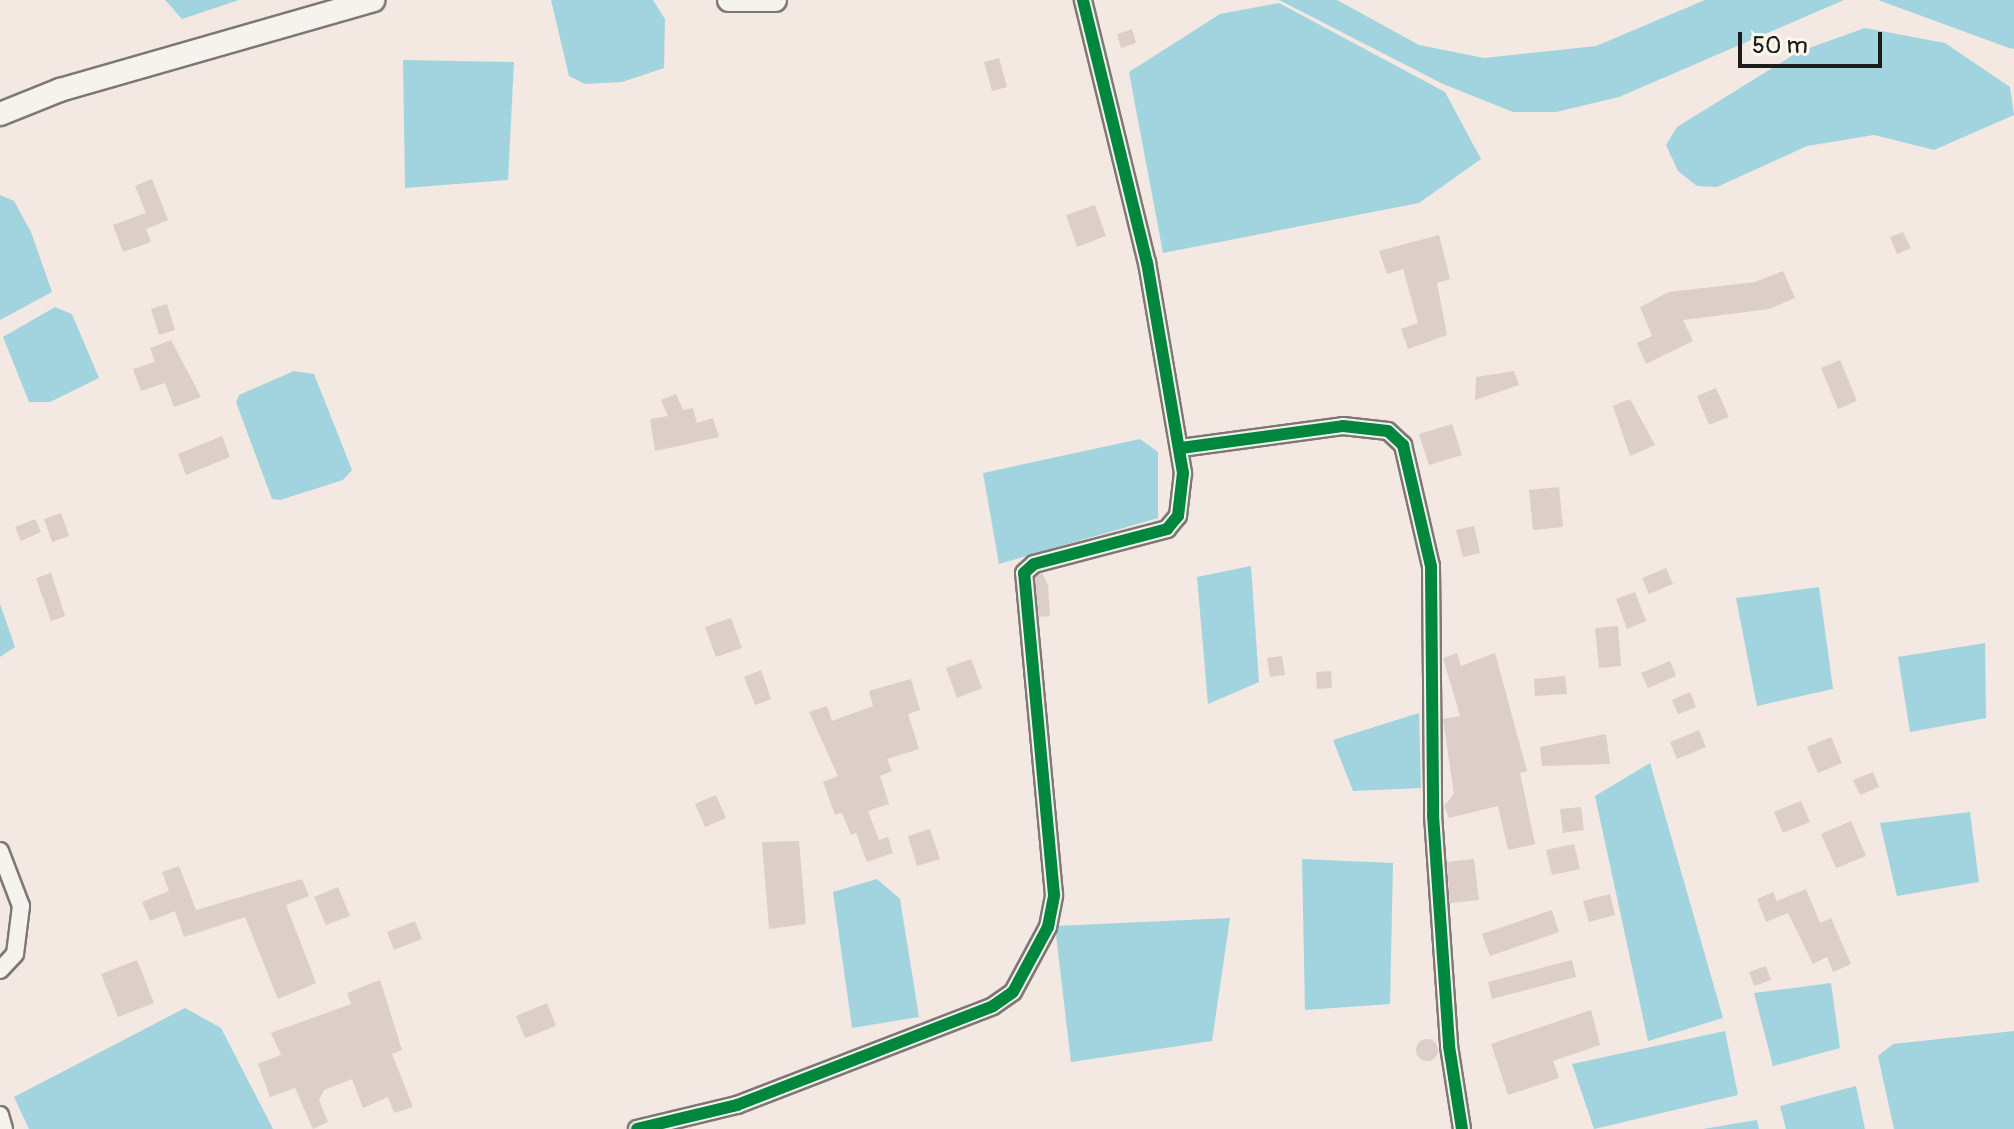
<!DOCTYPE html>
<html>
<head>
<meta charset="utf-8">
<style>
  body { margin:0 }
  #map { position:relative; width:2014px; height:1129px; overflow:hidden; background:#f3e8e2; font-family:Pangolin,sans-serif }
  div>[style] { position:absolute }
  .water>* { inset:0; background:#a1d4de }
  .building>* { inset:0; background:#ddcec9 }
  .round { border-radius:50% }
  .roads { filter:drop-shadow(2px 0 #7d7875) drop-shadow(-2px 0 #7d7875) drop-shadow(0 2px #7d7875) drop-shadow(0 -2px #7d7875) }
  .street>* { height:16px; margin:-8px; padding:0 8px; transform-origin:8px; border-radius:8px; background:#f6f3ef }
  .secondary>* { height:22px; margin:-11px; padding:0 11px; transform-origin:11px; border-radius:11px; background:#f6f3ef }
  .cycleway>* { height:12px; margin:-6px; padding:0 6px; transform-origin:6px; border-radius:6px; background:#00873e }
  span { translate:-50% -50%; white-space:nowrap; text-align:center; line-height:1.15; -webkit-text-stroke:8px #fbf7ec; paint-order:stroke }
  .scale { position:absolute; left:1738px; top:32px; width:144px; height:36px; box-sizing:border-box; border:4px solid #1c1c1c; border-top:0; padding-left:10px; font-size:24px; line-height:28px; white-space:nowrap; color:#1c1c1c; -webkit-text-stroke:6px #fbf7ec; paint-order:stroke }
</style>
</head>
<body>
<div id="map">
  <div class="water">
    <i style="clip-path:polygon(165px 0,239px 0,182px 19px)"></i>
    <i style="clip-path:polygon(551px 0,653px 0,665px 19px,664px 68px,622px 82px,585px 84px,569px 76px)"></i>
    <i style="clip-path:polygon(1279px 0,1337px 0,1419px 45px,1484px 58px,1596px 46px,1705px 0,1844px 0,1619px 97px,1556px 112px,1513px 112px,1443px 84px)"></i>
    <i style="clip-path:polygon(1878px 0,2014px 0,2014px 49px,2009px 48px)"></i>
    <i style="clip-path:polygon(1279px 3px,1445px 92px,1481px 159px,1419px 203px,1163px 253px,1129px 72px,1220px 14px)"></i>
    <i style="clip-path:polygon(1865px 28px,1945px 43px,2010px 87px,2014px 115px,1934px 150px,1874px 135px,1807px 146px,1717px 187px,1697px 186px,1678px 171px,1666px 145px,1677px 127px,1798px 52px)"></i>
    <i style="clip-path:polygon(403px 60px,514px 62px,508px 180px,405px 188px)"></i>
    <i style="clip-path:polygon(0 195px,14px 201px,31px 232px,52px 292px,0 320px)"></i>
    <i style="clip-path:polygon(55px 307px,72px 314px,99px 378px,50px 402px,29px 402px,3px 337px)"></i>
    <i style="clip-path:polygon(294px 371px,314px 374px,352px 470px,343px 480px,280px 500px,272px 499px,236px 402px,239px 395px)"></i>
    <i style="clip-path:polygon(1140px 439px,1158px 452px,1158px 518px,999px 564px,983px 473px)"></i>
    <i style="clip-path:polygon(1251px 566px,1259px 682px,1208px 704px,1197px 577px)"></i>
    <i style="clip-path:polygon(1819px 587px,1833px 689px,1757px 706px,1736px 598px)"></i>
    <i style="clip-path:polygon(0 604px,15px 647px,0 657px)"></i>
    <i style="clip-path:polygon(1985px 643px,1986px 718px,1910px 732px,1898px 657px)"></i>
    <i style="clip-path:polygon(1419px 713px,1421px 788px,1353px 791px,1333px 740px)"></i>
    <i style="clip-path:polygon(1650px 763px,1723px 1018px,1648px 1041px,1595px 796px)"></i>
    <i style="clip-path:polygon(1970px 812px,1979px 882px,1897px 896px,1880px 823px)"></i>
    <i style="clip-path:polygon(1302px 859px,1393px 863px,1390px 1004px,1305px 1010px)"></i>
    <i style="clip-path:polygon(877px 879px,900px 899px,919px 1017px,852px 1028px,833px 892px)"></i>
    <i style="clip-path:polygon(1230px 918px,1212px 1041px,1071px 1062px,1055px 926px)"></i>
    <i style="clip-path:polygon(1831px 983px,1840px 1048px,1773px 1066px,1754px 993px)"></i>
    <i style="clip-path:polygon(185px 1008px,221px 1028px,273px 1129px,29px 1129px,14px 1097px)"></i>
    <i style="clip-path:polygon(1725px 1031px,1738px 1095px,1594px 1129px,1572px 1064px)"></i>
    <i style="clip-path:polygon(2014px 1031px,2014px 1129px,1894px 1129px,1878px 1056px,1893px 1044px)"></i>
    <i style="clip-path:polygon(1856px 1086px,1865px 1129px,1786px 1129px,1780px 1106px)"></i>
    <i style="clip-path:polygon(1757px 1120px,1759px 1129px,1703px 1129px)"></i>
  </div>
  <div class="building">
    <i style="clip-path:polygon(1132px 29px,1136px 43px,1121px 48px,1117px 34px)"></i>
    <i style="clip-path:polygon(999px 58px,1007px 87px,992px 91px,984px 62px)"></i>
    <i style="clip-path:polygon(152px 179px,168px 220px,146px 229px,151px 242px,123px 252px,113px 225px,146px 213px,135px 186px)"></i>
    <i style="clip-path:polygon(1095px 205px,1106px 236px,1077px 247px,1066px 215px)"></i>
    <i style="clip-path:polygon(1903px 232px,1911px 248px,1897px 254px,1890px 237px)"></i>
    <i style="clip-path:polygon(1439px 235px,1450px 279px,1437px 283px,1447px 335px,1408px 349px,1401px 329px,1418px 323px,1403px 269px,1387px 274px,1379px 251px)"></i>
    <i style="clip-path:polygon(1783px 271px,1795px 298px,1769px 309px,1683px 320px,1693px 341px,1646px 364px,1637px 343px,1652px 336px,1640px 307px,1669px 292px,1755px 282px)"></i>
    <i style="clip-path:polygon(167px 304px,175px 330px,159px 335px,151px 309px)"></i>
    <i style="clip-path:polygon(171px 340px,201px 397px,174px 407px,165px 383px,141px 391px,133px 369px,155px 362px,150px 348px)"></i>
    <i style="clip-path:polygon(1840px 360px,1857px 401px,1838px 409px,1821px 368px)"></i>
    <i style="clip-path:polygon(1514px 371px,1519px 385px,1475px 400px,1476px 377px)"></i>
    <i style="clip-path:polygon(1716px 388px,1729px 417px,1709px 425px,1697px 396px)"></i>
    <i style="clip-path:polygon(676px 394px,683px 410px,693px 408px,697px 423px,713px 418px,719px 437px,655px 451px,650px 419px,668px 416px,661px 400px)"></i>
    <i style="clip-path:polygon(1630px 399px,1655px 445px,1630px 456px,1613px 406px)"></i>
    <i style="clip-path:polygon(1452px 424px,1462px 455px,1429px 465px,1419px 434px)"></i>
    <i style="clip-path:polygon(222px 436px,230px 457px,186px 475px,178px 454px)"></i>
    <i style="clip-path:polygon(1559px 487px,1563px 527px,1533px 530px,1529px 490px)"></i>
    <i style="clip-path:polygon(61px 513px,69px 536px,52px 542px,44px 519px)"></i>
    <i style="clip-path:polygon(35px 519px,41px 532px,21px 541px,15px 527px)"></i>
    <i style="clip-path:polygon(1474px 526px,1480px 553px,1463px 557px,1456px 530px)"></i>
    <i style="clip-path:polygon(1666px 568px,1673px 584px,1649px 594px,1642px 578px)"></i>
    <i style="clip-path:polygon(51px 573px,65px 616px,51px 621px,36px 578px)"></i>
    <i style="clip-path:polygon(1042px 573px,1048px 585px,1050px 616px,1039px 617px,1035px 577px)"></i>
    <i style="clip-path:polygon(1635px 592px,1646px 621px,1627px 629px,1616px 599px)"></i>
    <i style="clip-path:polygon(731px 618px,742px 648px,716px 657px,705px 627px)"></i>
    <i style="clip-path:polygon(1618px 626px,1621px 666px,1599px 668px,1595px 628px)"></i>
    <i style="clip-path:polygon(1457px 653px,1461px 666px,1495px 653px,1527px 771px,1520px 773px,1535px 844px,1508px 850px,1498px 806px,1449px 818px,1444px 806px,1454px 794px,1443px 719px,1460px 716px,1443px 658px)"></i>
    <i style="clip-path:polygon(1282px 656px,1285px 675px,1270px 677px,1267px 658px)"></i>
    <i style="clip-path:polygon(971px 659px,982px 688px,957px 698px,946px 668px)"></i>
    <i style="clip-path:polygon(1670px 661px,1676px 676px,1648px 688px,1641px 673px)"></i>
    <i style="clip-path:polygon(761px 670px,771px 699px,755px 705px,744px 677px)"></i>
    <i style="clip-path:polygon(1331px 671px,1332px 688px,1317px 689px,1316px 672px)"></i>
    <i style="clip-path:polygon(1565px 676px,1567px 694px,1535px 696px,1534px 679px)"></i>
    <i style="clip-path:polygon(911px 679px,920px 710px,908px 714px,919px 749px,887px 759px,892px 771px,880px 776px,889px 804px,868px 811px,879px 840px,888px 837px,893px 853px,867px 862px,856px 833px,851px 835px,842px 813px,835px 815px,823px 782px,838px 776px,809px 712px,827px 706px,832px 721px,873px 706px,869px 691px)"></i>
    <i style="clip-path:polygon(1690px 692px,1696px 707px,1678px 714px,1672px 700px)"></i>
    <i style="clip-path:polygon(1699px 730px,1706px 747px,1677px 759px,1670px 742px)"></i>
    <i style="clip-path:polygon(1606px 734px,1610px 764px,1542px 766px,1540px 747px)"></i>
    <i style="clip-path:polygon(1831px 737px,1842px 763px,1818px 773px,1807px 747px)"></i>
    <i style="clip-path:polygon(1873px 772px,1879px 787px,1860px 795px,1853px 780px)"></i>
    <i style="clip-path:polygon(716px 795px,726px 818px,705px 827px,695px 804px)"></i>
    <i style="clip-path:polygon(1801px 801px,1810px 822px,1783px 833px,1774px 812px)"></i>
    <i style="clip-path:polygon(1581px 807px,1584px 830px,1563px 833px,1560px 809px)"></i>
    <i style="clip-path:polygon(1851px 821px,1866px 856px,1836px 868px,1821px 834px)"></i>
    <i style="clip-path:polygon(930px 829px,940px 859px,917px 866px,908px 836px)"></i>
    <i style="clip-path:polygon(799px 841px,806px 924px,769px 929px,762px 842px)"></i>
    <i style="clip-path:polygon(1574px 844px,1580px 869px,1552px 875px,1546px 850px)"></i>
    <i style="clip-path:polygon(1474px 859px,1479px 900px,1450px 903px,1447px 862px)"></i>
    <i style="clip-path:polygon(179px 866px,196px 910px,302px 879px,309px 896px,286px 905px,316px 983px,278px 999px,245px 917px,184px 937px,175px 911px,150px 921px,142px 902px,169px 891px,162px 872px)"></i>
    <i style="clip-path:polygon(338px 887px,350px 916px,326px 925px,314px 897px)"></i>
    <i style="clip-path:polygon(1806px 889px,1820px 923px,1831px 918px,1851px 964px,1833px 972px,1827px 957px,1813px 964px,1788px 913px,1766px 922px,1757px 899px,1773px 892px,1777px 901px)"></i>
    <i style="clip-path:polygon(1610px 894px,1615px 915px,1589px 922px,1583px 901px)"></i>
    <i style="clip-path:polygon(1552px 910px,1559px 932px,1490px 956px,1482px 934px)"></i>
    <i style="clip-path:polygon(415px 921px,422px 939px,394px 950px,387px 932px)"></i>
    <i style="clip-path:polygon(137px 960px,154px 1003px,118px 1017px,101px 974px)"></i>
    <i style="clip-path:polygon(1572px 960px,1576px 977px,1492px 999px,1488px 982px)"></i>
    <i style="clip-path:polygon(1766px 966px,1771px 980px,1754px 986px,1749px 972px)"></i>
    <i style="clip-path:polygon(380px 980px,402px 1050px,392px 1054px,413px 1107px,394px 1113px,388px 1097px,363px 1108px,352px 1079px,324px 1090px,319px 1100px,328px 1122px,313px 1129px,295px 1088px,270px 1097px,258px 1064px,281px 1055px,271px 1033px,351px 1004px,347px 993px)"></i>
    <i style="clip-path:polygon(547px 1003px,556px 1026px,525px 1038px,516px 1016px)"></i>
    <i style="clip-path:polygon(1591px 1010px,1600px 1045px,1553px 1061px,1559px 1078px,1508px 1095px,1491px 1044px)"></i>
    <i class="round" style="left:1416px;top:1039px;width:22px;height:22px"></i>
  </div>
  <div class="roads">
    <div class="street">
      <i style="left:1181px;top:448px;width:163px;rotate:-7.7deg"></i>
      <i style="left:1343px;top:426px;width:45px;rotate:6.3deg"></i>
      <i style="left:1388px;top:431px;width:21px;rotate:43deg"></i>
      <i style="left:1403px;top:445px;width:124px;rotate:77deg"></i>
      <i style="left:1431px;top:566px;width:249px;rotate:89.5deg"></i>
      <i style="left:1433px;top:815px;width:232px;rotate:86deg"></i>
      <i style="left:1449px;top:1046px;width:84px;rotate:81.1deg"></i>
      <i style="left:0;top:851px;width:59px;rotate:69.1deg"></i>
      <i style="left:21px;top:906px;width:48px;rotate:97.1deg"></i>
      <i style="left:15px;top:954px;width:22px;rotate:133deg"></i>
      <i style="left:0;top:1115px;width:15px;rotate:74deg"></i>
      <i style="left:637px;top:1129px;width:103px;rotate:-13.5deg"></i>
      <i style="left:737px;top:1105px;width:274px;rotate:-21.1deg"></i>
      <i style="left:993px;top:1006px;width:24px;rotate:-35deg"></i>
      <i style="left:1013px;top:992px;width:74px;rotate:-61.7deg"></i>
      <i style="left:1048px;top:927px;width:33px;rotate:-79deg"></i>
      <i style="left:1054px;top:895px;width:323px;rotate:-95.3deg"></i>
      <i style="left:1024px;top:573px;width:13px;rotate:-42deg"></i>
      <i style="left:1034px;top:564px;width:138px;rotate:-14.7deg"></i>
      <i style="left:1167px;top:529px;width:17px;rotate:-50deg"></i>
      <i style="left:1178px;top:516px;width:43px;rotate:-83.4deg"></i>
      <i style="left:1183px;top:473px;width:213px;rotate:-99.7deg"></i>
      <i style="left:1147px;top:263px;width:271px;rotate:-103.7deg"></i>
    </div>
    <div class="secondary">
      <i style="left:729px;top:0;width:46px"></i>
      <i style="left:0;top:114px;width:65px;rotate:-21.8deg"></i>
      <i style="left:60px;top:90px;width:326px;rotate:-16deg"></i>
    </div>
  </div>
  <div class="cycleway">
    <i style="left:1181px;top:448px;width:163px;rotate:-7.7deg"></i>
    <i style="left:1343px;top:426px;width:45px;rotate:6.3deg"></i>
    <i style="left:1388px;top:431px;width:21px;rotate:43deg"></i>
    <i style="left:1403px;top:445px;width:124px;rotate:77deg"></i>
    <i style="left:1431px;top:566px;width:249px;rotate:89.5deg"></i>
    <i style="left:1433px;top:815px;width:232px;rotate:86deg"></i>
    <i style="left:1449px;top:1046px;width:84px;rotate:81.1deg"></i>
    <i style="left:637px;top:1129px;width:103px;rotate:-13.5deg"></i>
    <i style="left:737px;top:1105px;width:274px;rotate:-21.1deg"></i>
    <i style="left:993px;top:1006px;width:24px;rotate:-35deg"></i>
    <i style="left:1013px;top:992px;width:74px;rotate:-61.7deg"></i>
    <i style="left:1048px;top:927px;width:33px;rotate:-79deg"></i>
    <i style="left:1054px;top:895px;width:323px;rotate:-95.3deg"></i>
    <i style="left:1024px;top:573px;width:13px;rotate:-42deg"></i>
    <i style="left:1034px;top:564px;width:138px;rotate:-14.7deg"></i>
    <i style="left:1167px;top:529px;width:17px;rotate:-50deg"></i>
    <i style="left:1178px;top:516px;width:43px;rotate:-83.4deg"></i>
    <i style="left:1183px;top:473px;width:213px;rotate:-99.7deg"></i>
    <i style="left:1147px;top:263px;width:271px;rotate:-103.7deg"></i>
  </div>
  <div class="scale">50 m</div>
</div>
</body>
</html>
